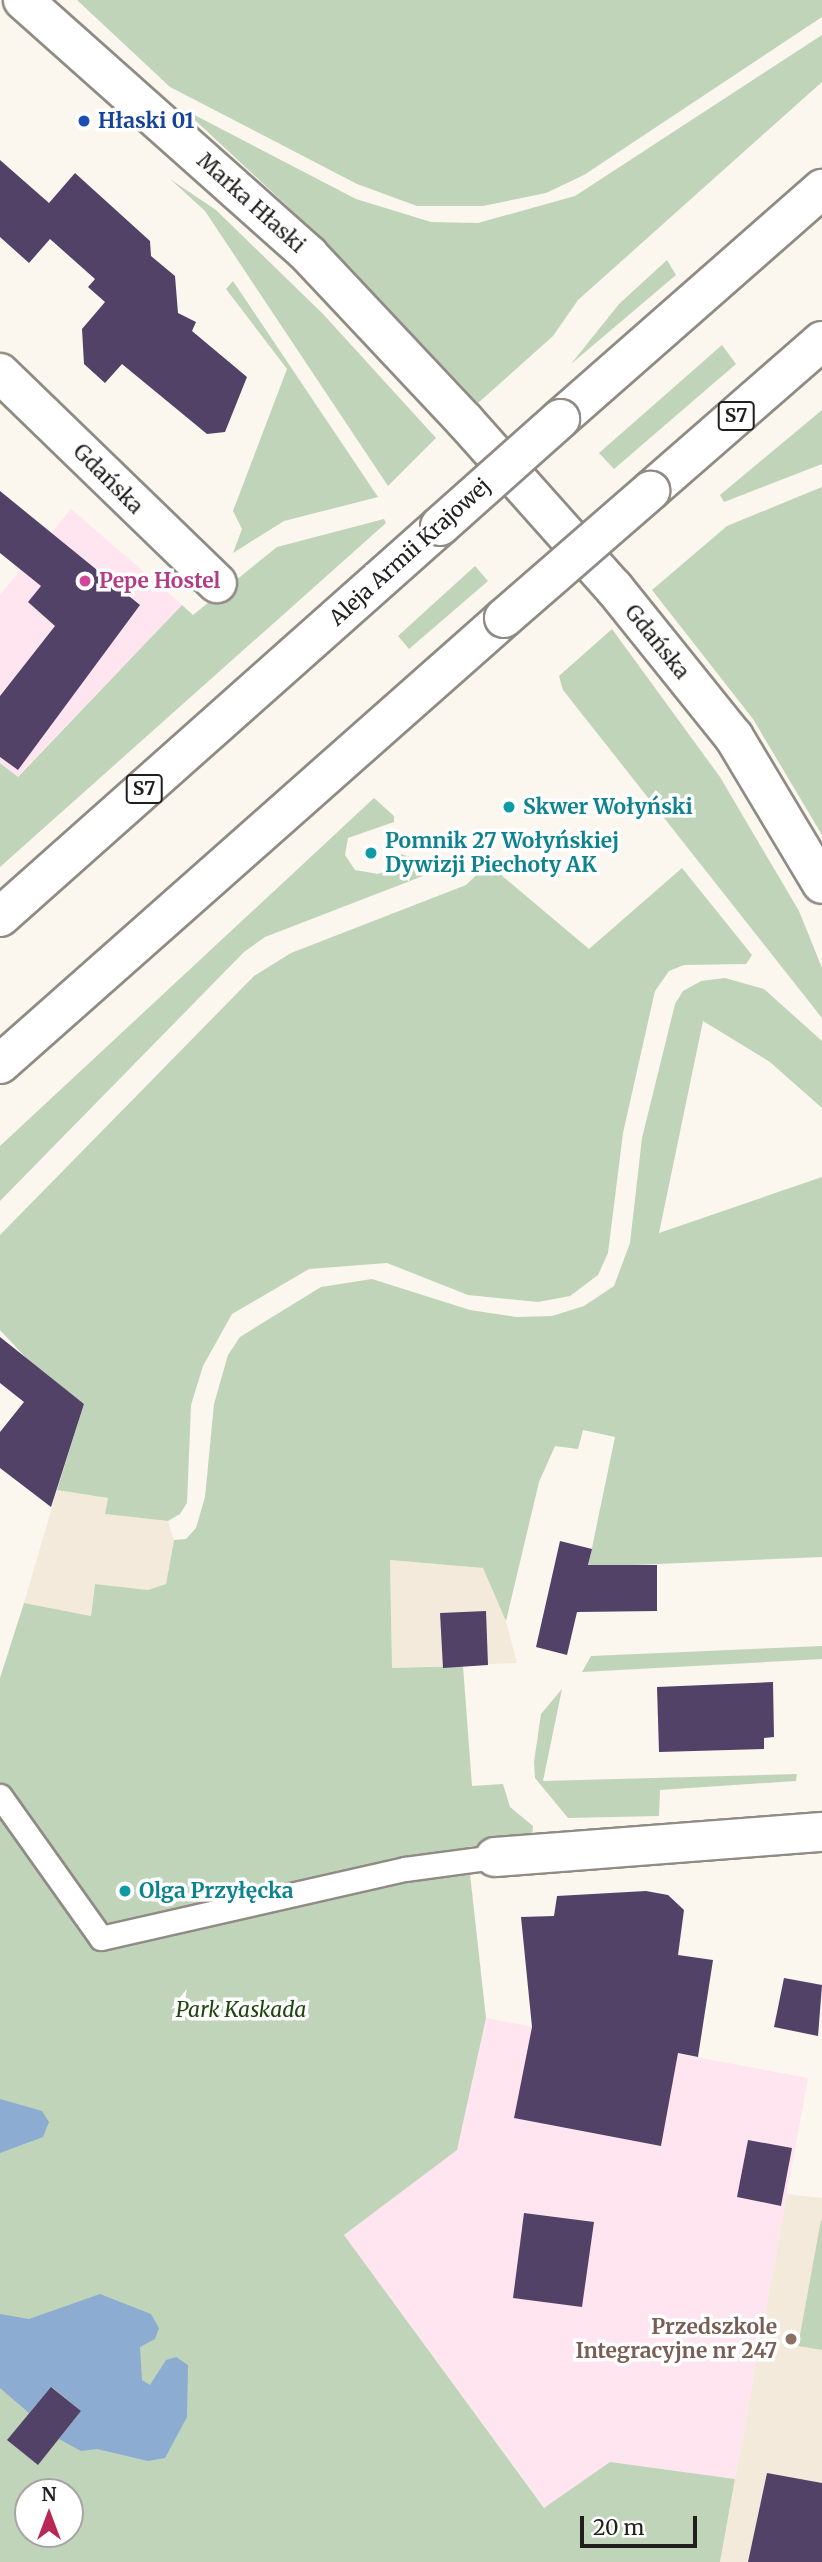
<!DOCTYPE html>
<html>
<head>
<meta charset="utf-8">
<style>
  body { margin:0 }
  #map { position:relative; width:822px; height:2562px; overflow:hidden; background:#fbf6ee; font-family:Merriweather,serif }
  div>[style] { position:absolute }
  .commercial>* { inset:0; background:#fee5ef }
  .built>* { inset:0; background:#f4eadc }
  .green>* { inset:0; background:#c0d4ba }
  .water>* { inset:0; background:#8dacd1 }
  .building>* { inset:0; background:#524268 }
  .roads { filter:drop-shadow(2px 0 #908b84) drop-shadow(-2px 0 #908b84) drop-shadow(0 2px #908b84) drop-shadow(0 -2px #908b84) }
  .service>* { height:23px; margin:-11.5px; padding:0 11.5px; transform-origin:11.5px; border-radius:11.5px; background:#fff }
  .minor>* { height:38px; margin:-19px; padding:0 19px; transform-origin:19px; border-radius:19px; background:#fff }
  .tertiary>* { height:38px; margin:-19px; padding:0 19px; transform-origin:19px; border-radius:19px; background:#fff }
  .motorway>* { height:38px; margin:-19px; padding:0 19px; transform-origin:19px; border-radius:19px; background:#fff }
  .bridges { filter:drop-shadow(2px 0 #908b84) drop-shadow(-2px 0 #908b84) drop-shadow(0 2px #908b84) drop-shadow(0 -2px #908b84) }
  .motorway-bridge>* { height:38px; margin:-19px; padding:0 19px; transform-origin:19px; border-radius:19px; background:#fff }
  .dots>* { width:19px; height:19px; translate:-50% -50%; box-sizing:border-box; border:4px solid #fff; border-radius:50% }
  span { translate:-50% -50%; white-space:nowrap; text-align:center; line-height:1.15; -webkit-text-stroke:7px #fff; paint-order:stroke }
  .shield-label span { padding:2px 5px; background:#fff; border:2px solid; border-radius:5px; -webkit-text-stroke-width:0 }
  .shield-label { font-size:19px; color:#211f1d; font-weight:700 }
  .transit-label { font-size:21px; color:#164399; font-weight:700 }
  .left { translate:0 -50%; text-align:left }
  .street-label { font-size:21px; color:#211f1d }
  .hotel-label { font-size:21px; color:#b23c85; font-weight:700 }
  .culture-label { font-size:21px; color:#0d838f; font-weight:700 }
  .park-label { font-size:21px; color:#1f460e; font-style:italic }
  .education-label { font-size:21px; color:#785e54; font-weight:700 }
  .right { translate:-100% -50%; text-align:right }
  .north { position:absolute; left:14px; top:2478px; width:70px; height:70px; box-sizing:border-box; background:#fff; border:2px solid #a6a5a5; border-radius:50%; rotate:0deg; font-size:19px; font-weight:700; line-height:28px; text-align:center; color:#211f1d }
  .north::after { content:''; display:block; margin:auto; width:24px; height:32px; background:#b82854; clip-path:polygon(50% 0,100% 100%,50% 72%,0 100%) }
  .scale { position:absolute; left:580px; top:2516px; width:117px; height:32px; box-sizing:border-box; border:4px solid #211f1d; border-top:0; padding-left:9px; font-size:21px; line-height:24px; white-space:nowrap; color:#211f1d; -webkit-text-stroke:5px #fff; paint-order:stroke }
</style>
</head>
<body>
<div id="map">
  <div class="commercial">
    <i style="clip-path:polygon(71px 509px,182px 605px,17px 777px,0 763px,0 595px)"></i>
    <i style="clip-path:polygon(486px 2018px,808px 2078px,735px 2479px,610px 2462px,545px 2508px,344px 2235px,456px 2150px)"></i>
  </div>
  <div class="built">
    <i style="clip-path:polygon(57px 1490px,109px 1498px,105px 1514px,168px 1521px,174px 1540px,166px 1584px,148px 1590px,95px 1584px,91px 1616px,24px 1603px)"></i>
    <i style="clip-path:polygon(390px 1560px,483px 1568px,502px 1606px,517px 1663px,392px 1668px)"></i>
    <i style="clip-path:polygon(787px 2194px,822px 2198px,822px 2562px,720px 2562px)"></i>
  </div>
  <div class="green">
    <i style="clip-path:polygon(77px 0,822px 0,822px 17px,584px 175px,546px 193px,483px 206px,417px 206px,357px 184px,170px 87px)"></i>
    <i style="clip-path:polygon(822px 35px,822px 82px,578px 300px,553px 336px,478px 403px,327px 243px,183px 109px,356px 199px,431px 222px,478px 223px,575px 196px)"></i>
    <i style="clip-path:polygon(170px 179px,216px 210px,323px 314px,436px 438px,388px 486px,205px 211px)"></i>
    <i style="clip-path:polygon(667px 260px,676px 275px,571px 364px,619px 304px)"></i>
    <i style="clip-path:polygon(233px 281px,378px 497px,284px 521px,233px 553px,242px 529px,233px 511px,287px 369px,226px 289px)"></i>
    <i style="clip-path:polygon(722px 345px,736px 364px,614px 469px,599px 453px)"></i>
    <i style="clip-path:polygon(822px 410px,822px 464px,724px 502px,720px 495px)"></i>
    <i style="clip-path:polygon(822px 487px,822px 835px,753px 719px,652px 590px,727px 526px)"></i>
    <i style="clip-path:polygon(384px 519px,386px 523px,0 867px,0 763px,18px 777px,182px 605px,193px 615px,277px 547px)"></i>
    <i style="clip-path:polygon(475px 566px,488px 581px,409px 649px,398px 636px)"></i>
    <i style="clip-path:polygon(612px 629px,720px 777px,799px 911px,822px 968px,822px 1018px,563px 690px,559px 676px)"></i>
    <i style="clip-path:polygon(374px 798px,394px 816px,394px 822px,348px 838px,345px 855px,355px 870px,378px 874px,396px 867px,401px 854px,436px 866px,423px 876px,265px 937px,244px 952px,0 1201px,0 1146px)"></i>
    <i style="clip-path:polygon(488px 864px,589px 949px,682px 868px,752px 955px,746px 964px,684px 965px,669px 971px,655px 991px,623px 1133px,608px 1253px,598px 1275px,570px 1296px,538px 1302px,468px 1295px,387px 1263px,309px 1269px,232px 1314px,203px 1366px,191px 1405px,187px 1503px,180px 1514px,168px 1521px,105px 1514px,108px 1498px,57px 1490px,84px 1404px,31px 1363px,0 1330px,0 1235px,254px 976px,291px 953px,466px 885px)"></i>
    <i style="clip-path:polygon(evenodd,725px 978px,764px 989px,822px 1041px,822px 1108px,770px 1062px,703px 1021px,659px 1233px,822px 1177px,822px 1557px,588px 1567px,615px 1437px,583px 1430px,578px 1449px,555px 1446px,539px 1482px,506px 1621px,483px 1568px,390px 1560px,392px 1668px,463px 1666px,472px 1786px,503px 1784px,510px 1807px,533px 1826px,532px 1839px,467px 1847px,486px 2018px,457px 2150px,344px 2235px,544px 2508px,610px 2462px,735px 2479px,720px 2562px,0 2562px,0 1678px,24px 1603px,91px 1616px,95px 1584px,148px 1590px,166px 1584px,174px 1540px,186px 1539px,196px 1528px,205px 1497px,214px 1404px,228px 1355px,240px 1337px,321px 1287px,372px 1279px,470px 1310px,516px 1317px,552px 1316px,584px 1306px,614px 1286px,630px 1243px,642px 1138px,675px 1004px,683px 991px,701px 981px,725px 978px,28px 2492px,70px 2492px,70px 2534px,28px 2534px,28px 2492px)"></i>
    <i style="clip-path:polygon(822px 1646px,822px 1659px,582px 1672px,591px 1656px)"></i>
    <i style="clip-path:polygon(562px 1689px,543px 1781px,797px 1774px,796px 1781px,660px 1790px,659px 1816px,568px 1818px,535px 1778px,534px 1762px,541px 1714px)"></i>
    <i style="clip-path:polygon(821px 2220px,822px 2221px,822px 2350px,798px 2346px)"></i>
  </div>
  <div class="water">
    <i style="clip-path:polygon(0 2099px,42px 2111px,49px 2122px,43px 2137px,0 2153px)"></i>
    <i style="clip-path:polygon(100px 2294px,151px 2314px,159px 2328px,155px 2339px,140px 2347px,142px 2380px,150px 2385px,166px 2360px,176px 2357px,188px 2365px,187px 2417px,165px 2458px,148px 2461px,97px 2449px,81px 2451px,59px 2439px,81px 2411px,52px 2387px,29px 2413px,0 2388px,0 2314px,29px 2319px)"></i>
  </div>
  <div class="building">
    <i style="clip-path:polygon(0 160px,49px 203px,75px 173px,150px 241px,151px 256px,175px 276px,178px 313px,196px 322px,192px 331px,247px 377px,225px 432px,207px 434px,122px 364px,105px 383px,84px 364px,82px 329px,105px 302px,88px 287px,95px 279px,50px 239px,29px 263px,0 237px)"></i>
    <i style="clip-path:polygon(0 491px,140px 605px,18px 770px,0 757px,0 696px,55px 626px,28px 602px,41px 586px,0 553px)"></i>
    <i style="clip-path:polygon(0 1337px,84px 1404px,51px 1507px,0 1468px,0 1432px,24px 1402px,0 1383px)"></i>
    <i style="clip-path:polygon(560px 1541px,592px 1549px,588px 1565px,657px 1565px,657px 1611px,577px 1612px,567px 1655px,536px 1647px)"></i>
    <i style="clip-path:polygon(486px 1611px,488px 1665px,443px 1668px,440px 1613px)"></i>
    <i style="clip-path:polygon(773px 1682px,774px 1737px,764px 1738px,764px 1749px,659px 1752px,657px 1687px)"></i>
    <i style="clip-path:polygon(646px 1891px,668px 1895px,684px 1910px,678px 1955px,713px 1960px,698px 2057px,678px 2053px,661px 2146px,514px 2118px,532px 2027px,521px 1917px,554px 1916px,557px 1896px)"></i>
    <i style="clip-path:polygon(784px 1978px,822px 1985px,818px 2036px,774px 2027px)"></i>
    <i style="clip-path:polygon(748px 2140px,792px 2148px,781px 2206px,737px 2197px)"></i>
    <i style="clip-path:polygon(524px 2213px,594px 2222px,582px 2307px,513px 2298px)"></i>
    <i style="clip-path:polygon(51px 2387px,81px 2411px,38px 2465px,7px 2440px)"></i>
    <i style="clip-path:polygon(767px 2473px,822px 2483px,822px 2562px,748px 2562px)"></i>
  </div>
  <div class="roads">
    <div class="service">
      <i style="left:0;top:1796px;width:174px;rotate:54.6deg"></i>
      <i style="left:101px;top:1938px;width:312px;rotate:-12.8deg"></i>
      <i style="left:405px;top:1869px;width:91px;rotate:-7.6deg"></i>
    </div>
    <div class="minor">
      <i style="left:0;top:373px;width:302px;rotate:44.1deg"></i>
      <i style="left:495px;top:1857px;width:328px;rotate:-4.4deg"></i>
    </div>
    <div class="tertiary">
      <i style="left:23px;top:0;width:383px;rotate:41.7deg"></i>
      <i style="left:309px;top:255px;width:228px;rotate:46.8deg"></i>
      <i style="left:465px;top:421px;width:224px;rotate:48.3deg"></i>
      <i style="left:614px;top:588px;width:191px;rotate:51.2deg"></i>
      <i style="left:734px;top:737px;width:171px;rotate:59.1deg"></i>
    </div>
    <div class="motorway">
      <i style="left:560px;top:419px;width:349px;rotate:-41.3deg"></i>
      <i style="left:650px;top:491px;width:228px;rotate:-41.1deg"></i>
      <i style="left:0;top:917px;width:589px;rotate:-41.63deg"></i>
      <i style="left:0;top:1064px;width:673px;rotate:-41.51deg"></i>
    </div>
  </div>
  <div class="bridges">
    <div class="motorway-bridge">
      <i style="left:440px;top:526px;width:161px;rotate:-41.7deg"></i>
      <i style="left:504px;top:618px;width:194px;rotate:-41deg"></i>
    </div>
  </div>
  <div class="dots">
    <i style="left:84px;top:121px;background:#1a4fb4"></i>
    <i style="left:85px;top:581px;background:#d1479c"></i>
    <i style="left:509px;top:807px;background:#0f9aa8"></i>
    <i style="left:371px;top:853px;background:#0f9aa8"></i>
    <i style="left:125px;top:1891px;background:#0f9aa8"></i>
    <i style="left:791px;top:2339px;background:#8d6e63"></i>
  </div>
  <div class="shield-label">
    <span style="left:736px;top:416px">S7</span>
    <span style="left:144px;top:789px">S7</span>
  </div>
  <div class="transit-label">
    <span class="left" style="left:98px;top:121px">Hłaski 01</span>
  </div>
  <div class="street-label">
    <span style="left:251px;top:203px;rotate:42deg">Marka Hłaski</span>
    <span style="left:108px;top:479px;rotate:45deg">Gdańska</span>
    <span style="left:410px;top:552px;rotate:-42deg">Aleja Armii Krajowej</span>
    <span style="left:657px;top:642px;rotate:51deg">Gdańska</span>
  </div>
  <div class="hotel-label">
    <span class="left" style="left:99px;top:581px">Pepe Hostel</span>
  </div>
  <div class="culture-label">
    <span class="left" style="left:523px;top:807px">Skwer Wołyński</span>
    <span class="left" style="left:385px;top:853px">Pomnik 27 Wołyńskiej<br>Dywizji Piechoty AK</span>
    <span class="left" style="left:139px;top:1891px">Olga Przyłęcka</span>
  </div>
  <div class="park-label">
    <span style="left:241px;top:2010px">Park Kaskada</span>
  </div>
  <div class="education-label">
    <span class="right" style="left:777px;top:2339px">Przedszkole<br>Integracyjne nr 247</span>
  </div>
  <div class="north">N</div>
  <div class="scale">20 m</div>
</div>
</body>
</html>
